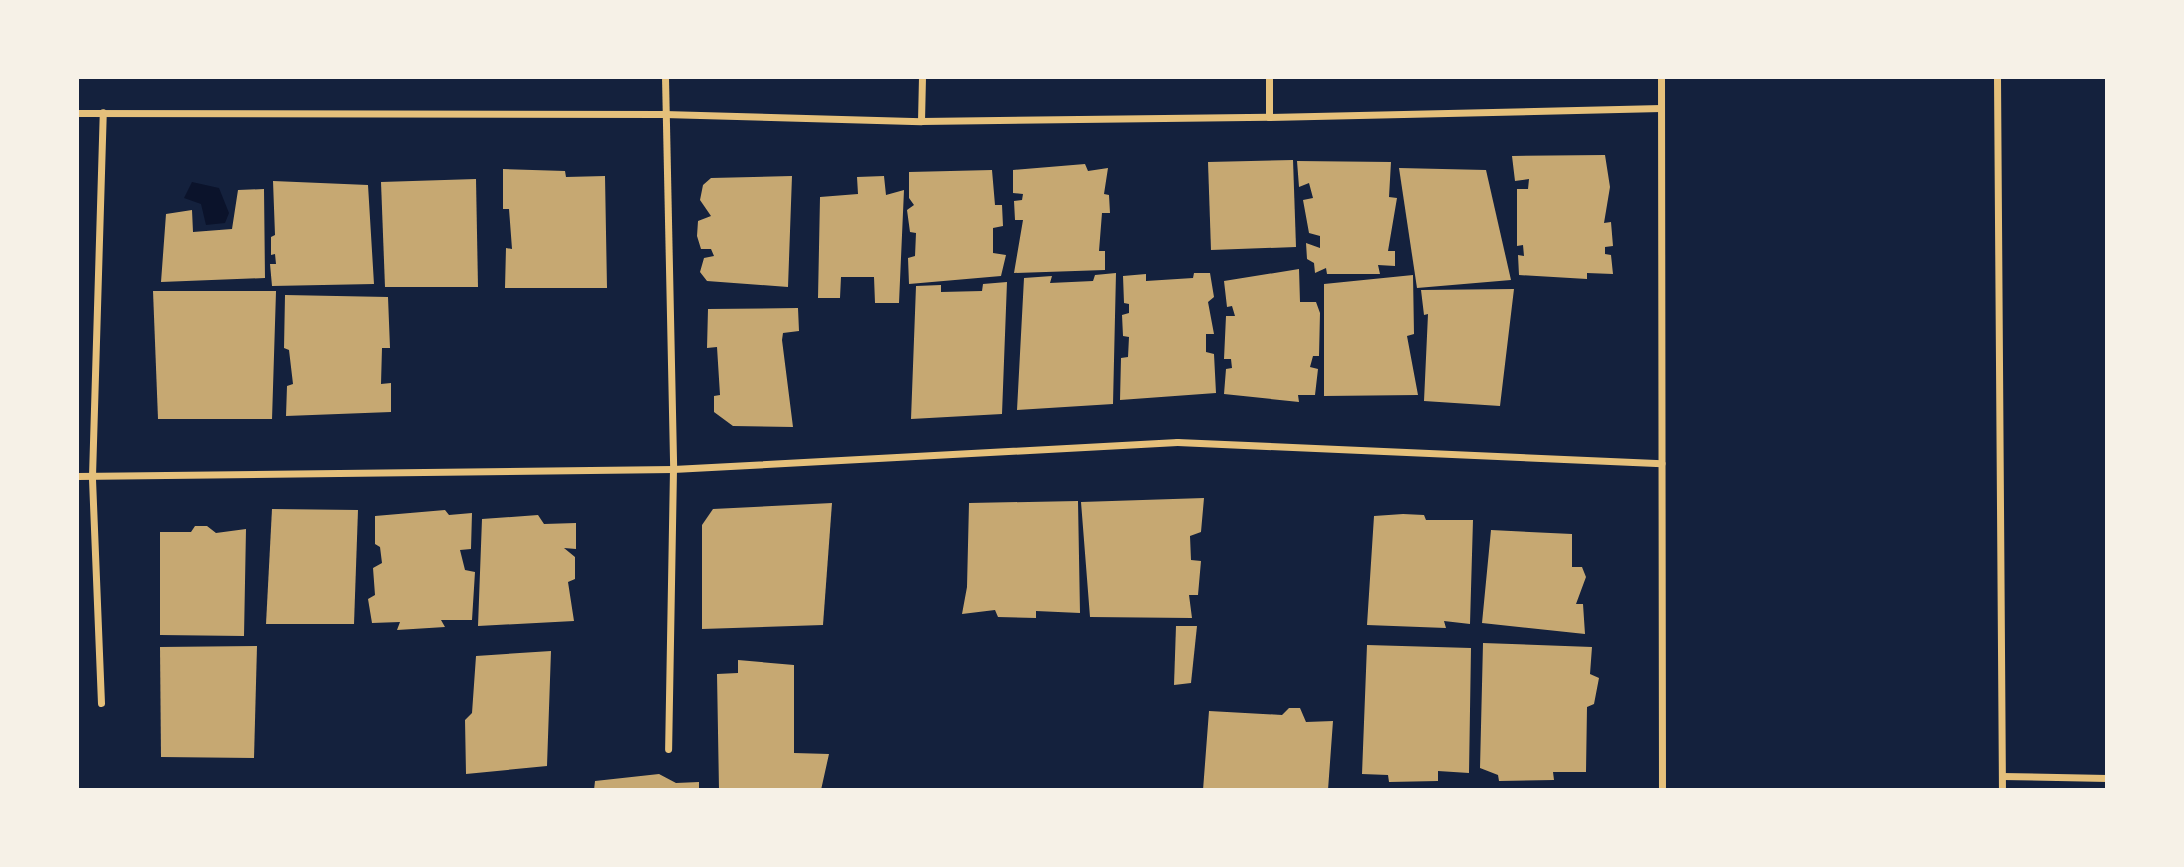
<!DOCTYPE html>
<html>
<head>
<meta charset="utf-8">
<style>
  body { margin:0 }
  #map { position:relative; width:2184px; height:867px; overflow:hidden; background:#14213d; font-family:Inter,sans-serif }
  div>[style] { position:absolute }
  .water>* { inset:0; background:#0b132b }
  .building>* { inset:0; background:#c6a872 }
  .minor>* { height:7px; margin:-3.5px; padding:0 3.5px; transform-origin:3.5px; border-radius:3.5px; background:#e5c07b }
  span { translate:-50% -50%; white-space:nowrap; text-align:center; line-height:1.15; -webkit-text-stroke:7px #f6f1e7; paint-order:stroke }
  .frame { position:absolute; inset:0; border:79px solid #f6f1e7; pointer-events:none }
</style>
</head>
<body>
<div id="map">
  <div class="water">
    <i style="clip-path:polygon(192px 182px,219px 188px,229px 213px,225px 223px,206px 225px,201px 204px,184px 198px)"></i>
  </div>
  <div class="building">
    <i style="clip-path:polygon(1605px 155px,1610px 187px,1604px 223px,1611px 222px,1613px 246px,1605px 247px,1605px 254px,1611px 255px,1613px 274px,1587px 273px,1587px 279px,1519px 275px,1518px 255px,1524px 256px,1523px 245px,1517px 246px,1517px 189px,1528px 189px,1529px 179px,1515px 181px,1512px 156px)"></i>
    <i style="clip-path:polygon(1293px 160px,1296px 247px,1211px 250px,1208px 162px)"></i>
    <i style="clip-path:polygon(1297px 161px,1391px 162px,1389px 197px,1397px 198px,1388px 251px,1395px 251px,1395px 266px,1378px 265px,1380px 274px,1327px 274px,1326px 268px,1315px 273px,1314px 263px,1307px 259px,1306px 243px,1320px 248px,1320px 236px,1309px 233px,1303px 200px,1313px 198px,1309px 183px,1299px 187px)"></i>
    <i style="clip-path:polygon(1085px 164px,1088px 171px,1108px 168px,1104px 194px,1109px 195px,1110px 213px,1102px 213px,1099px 251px,1105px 251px,1105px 270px,1014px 273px,1023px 220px,1015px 220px,1014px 201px,1022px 200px,1023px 194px,1013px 193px,1013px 170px)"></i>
    <i style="clip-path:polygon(1399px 168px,1486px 170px,1511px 280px,1417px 288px)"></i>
    <i style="clip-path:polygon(503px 169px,565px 171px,566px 177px,605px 176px,607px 288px,505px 288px,506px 248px,512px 249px,509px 209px,503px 209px)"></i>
    <i style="clip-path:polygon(992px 170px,995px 205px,1002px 205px,1003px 226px,993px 228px,993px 253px,1006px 255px,1001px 276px,909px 284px,908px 258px,915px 256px,916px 233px,910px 232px,907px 210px,914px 205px,909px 198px,909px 172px)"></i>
    <i style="clip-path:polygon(792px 176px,788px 287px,707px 281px,700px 272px,704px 258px,714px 256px,711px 249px,701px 249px,697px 236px,698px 221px,711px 216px,700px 200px,703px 185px,711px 178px)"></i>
    <i style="clip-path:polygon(884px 176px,886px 195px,904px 190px,899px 303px,875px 303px,874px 277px,841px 277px,840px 298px,818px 298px,820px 197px,858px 194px,857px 177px)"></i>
    <i style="clip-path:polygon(476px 179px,478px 287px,385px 287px,381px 182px)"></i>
    <i style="clip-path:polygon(273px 181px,368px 185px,374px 284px,272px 286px,270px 264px,276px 264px,275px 254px,271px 255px,271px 237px,275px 235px)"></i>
    <i style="clip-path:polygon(264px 189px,265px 278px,161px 282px,166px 214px,192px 210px,193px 232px,232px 229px,238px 190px)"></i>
    <i style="clip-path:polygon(1299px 269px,1300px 302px,1316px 302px,1320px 313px,1319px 356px,1313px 356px,1310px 367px,1318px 369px,1315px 395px,1298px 395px,1299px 402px,1224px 394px,1226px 369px,1232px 368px,1231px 359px,1224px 359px,1226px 316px,1235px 316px,1232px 306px,1227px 307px,1224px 281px)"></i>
    <i style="clip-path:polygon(1116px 273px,1113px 404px,1017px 410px,1024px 278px,1052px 276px,1050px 283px,1093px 281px,1095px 275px)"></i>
    <i style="clip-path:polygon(1194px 273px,1210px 273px,1214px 297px,1208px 302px,1214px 334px,1206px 334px,1206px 352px,1214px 354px,1216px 393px,1120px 400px,1121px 358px,1128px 357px,1129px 337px,1123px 336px,1122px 315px,1129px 313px,1129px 304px,1124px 303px,1123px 276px,1146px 274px,1146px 281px,1193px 278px)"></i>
    <i style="clip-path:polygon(1413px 275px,1414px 334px,1407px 336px,1418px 395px,1324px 396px,1324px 284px)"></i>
    <i style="clip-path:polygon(1007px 282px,1002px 414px,911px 419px,916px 286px,941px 285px,941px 292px,982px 291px,983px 284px)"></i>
    <i style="clip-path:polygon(1514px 289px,1500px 406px,1424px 401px,1428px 314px,1424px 315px,1421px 290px)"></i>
    <i style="clip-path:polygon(153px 291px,276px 291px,272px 419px,158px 419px)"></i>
    <i style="clip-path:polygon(285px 295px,388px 297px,390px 348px,382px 348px,381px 384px,391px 383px,391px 412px,286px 416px,287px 386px,293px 384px,289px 350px,284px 348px)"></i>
    <i style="clip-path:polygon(798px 308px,799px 331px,783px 333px,782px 340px,793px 427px,733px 426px,714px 412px,714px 396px,720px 395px,717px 347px,707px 348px,708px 309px)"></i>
    <i style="clip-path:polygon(1204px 498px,1201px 532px,1190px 536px,1191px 560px,1201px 561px,1198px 595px,1189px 595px,1192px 618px,1090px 617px,1081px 502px)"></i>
    <i style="clip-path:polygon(1078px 501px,1080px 613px,1036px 611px,1036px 618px,998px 617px,995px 610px,962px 614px,967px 587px,969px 503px)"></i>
    <i style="clip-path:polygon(832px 503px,823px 625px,702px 629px,702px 525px,713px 509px)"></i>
    <i style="clip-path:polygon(272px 509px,358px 510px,354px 624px,266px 624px)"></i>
    <i style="clip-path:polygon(445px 510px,449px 515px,472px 513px,471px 549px,460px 550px,465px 570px,475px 572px,472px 620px,441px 620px,445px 627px,397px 630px,400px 622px,372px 623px,368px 599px,375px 595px,373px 568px,382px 563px,380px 547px,375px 544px,375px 516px)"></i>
    <i style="clip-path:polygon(1403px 514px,1424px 515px,1426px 520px,1473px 520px,1470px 624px,1444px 621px,1446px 628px,1367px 625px,1374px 516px)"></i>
    <i style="clip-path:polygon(538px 515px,544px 524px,576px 523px,576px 549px,564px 548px,575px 557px,575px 579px,568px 582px,574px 621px,478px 626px,482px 519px)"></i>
    <i style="clip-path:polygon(195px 526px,207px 526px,216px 533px,246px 529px,244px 636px,160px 635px,160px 532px,191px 532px)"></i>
    <i style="clip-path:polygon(1491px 530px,1572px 534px,1572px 567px,1582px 567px,1586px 577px,1576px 604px,1583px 604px,1585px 634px,1482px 623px)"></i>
    <i style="clip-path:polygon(1176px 626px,1197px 626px,1191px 683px,1174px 685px)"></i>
    <i style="clip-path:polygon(1483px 643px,1592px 647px,1590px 674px,1599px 678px,1594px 704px,1587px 707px,1586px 772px,1553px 772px,1554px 780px,1499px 781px,1498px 775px,1480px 768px)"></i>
    <i style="clip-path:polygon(1367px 645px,1471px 648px,1469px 773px,1438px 771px,1438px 781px,1389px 782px,1388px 775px,1362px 774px)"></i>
    <i style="clip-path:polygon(257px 646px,254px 758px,161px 757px,160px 647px)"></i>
    <i style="clip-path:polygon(551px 651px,547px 766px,466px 774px,465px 720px,472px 713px,476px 656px)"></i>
    <i style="clip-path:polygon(738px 660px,794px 665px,794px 753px,829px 754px,821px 790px,719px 790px,717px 674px,738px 673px)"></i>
    <i style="clip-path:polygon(1289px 708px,1300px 708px,1306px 722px,1333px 721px,1328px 790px,1203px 790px,1209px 711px,1282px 715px)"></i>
    <i style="clip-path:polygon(659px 774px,676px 783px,699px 782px,699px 790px,594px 790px,595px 781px)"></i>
  </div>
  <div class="minor">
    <i style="left:665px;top:77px;width:392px;rotate:88.8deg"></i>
    <i style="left:673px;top:469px;width:280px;rotate:91deg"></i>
    <i style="left:1661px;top:77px;width:713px;rotate:89.92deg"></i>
    <i style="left:1997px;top:77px;width:713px;rotate:89.6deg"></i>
    <i style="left:77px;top:113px;width:587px;rotate:0.1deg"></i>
    <i style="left:664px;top:114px;width:257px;rotate:1.6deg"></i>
    <i style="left:921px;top:121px;width:348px;rotate:-0.7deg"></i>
    <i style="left:1269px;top:117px;width:40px;rotate:-90deg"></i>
    <i style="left:1269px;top:117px;width:392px;rotate:-1.3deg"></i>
    <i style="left:921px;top:121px;width:44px;rotate:-88.7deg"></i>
    <i style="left:77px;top:476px;width:596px;rotate:-0.67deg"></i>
    <i style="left:673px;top:469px;width:505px;rotate:-3.07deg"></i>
    <i style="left:1177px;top:442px;width:485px;rotate:2.5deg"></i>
    <i style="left:101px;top:703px;width:227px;rotate:-92.3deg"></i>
    <i style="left:92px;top:476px;width:364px;rotate:-88.3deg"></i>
    <i style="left:2002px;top:776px;width:105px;rotate:1.1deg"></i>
  </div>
  <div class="frame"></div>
</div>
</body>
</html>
